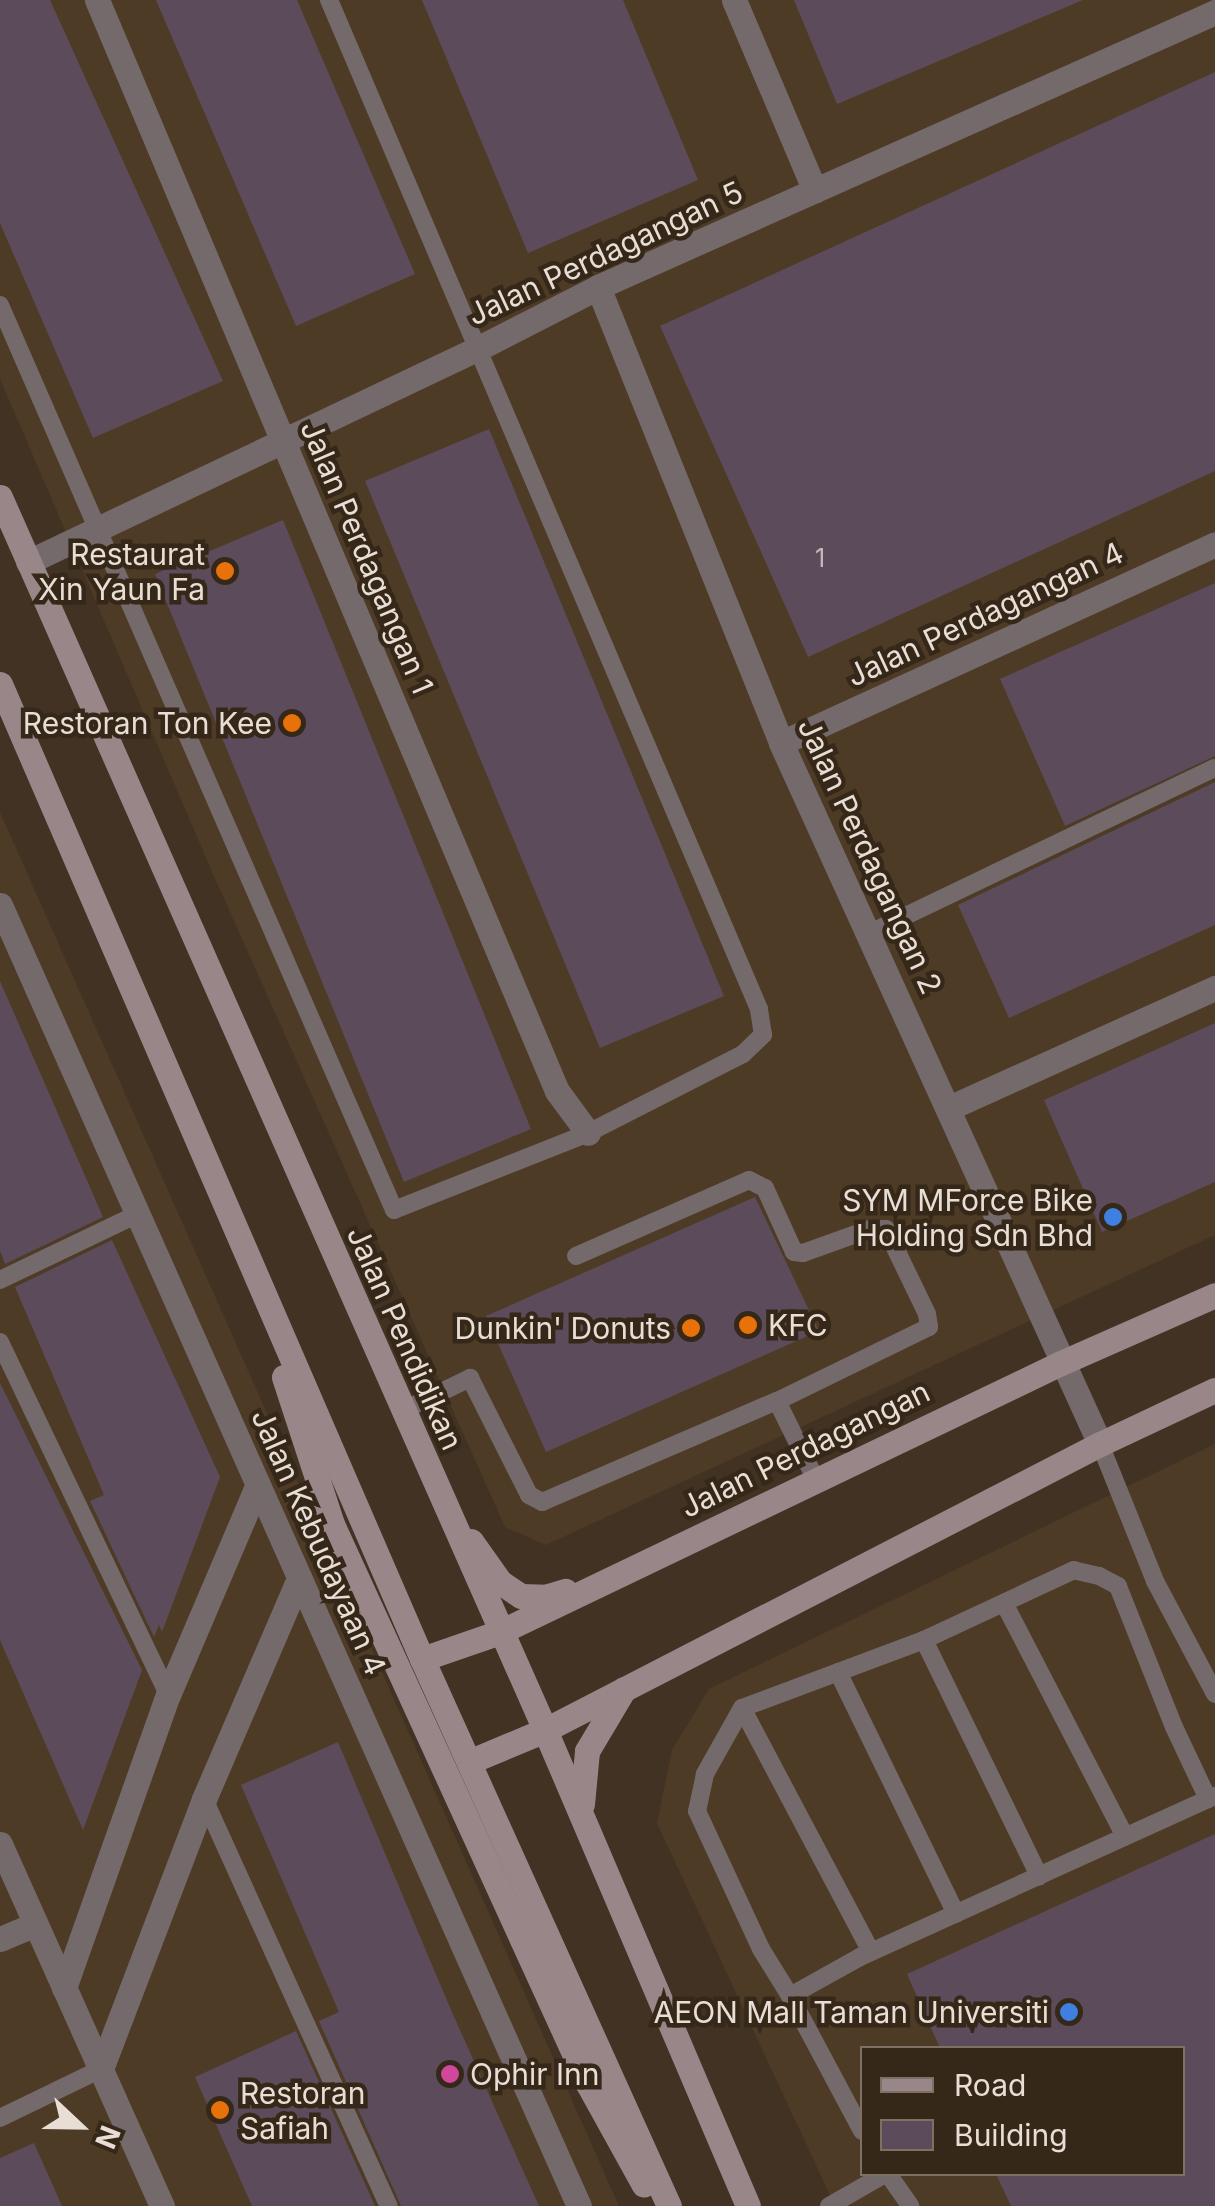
<!DOCTYPE html>
<html>
<head>
<meta charset="utf-8">
<style>
  body { margin:0 }
  #map { position:relative; width:1215px; height:2206px; overflow:hidden; background:#413223; font-family:Inter,sans-serif }
  div>[style] { position:absolute }
  .built>* { inset:0; background:#4e3b26 }
  .building>* { inset:0; background:#5c4b5a }
  .service>* { height:18px; margin:-9px; padding:0 9px; transform-origin:9px; border-radius:9px; background:#756a6b }
  .minor>* { height:25px; margin:-12.5px; padding:0 12.5px; transform-origin:12.5px; border-radius:12.5px; background:#756a6b }
  .secondary>* { height:25px; margin:-12.5px; padding:0 12.5px; transform-origin:12.5px; border-radius:12.5px; background:#998689 }
  .dots>* { width:28px; height:28px; translate:-50% -50%; box-sizing:border-box; border:5px solid #362819; border-radius:50% }
  span { translate:-50% -50%; white-space:nowrap; text-align:center; line-height:1.15; -webkit-text-stroke:9px #362819; paint-order:stroke }
  .number-label { font-size:25px; color:#c5b9b6 }
  .number-label span { -webkit-text-stroke-width:0 }
  .street-label { font-size:30px; color:#e8ded5 }
  .poi-label { font-size:30px; color:#e8ded5 }
  .right { translate:-100% -50%; text-align:right }
  .left { translate:0 -50%; text-align:left }
  .legend { position:absolute; left:860px; top:2046px; width:325px; height:130px; box-sizing:border-box; background:#362819; border:2px solid #7d7164; margin:0; padding:12px 18px; list-style:none; font-size:30px; color:#e8ded5 }
  .legend li { display:flex; align-items:center; gap:20px; height:50px }
  .legend b { width:50px; border:2px solid #7d7164 }
  .north { position:absolute; left:30px; top:2076px; width:100px; height:100px; -webkit-text-stroke:8px #362819; paint-order:stroke; rotate:112deg; font-size:28px; font-weight:700; line-height:40px; text-align:center; color:#e8ded5 }
  .north::after { content:''; display:block; margin:auto; width:35px; height:45px; background:#e8ded5; clip-path:polygon(50% 0,100% 100%,50% 72%,0 100%) }
</style>
</head>
<body>
<div id="map">
  <div class="built">
    <i style="clip-path:polygon(0 0,1215px 0,1215px 1235px,546px 1545px,505px 1527px,213px 874px,0 379px)"></i>
    <i style="clip-path:polygon(0 812px,619px 2206px,0 2206px)"></i>
    <i style="clip-path:polygon(evenodd,1215px 1444px,1215px 2206px,835px 2206px,657px 1823px,672px 1750px,709px 1689px,1215px 1444px,862px 2048px,1182px 2048px,1182px 2174px,862px 2174px,862px 2048px)"></i>
  </div>
  <div class="building">
    <i style="clip-path:polygon(0 0,50px 0,223px 381px,93px 438px,0 223px)"></i>
    <i style="clip-path:polygon(156px 0,297px 0,415px 274px,296px 326px)"></i>
    <i style="clip-path:polygon(422px 0,623px 0,698px 180px,528px 253px)"></i>
    <i style="clip-path:polygon(794px 0,1083px 0,837px 104px)"></i>
    <i style="clip-path:polygon(1215px 72px,1215px 471px,808px 657px,660px 326px)"></i>
    <i style="clip-path:polygon(489px 429px,724px 996px,600px 1048px,365px 481px)"></i>
    <i style="clip-path:polygon(283px 520px,531px 1129px,404px 1182px,155px 574px)"></i>
    <i style="clip-path:polygon(1215px 583px,1215px 756px,1065px 826px,1000px 679px)"></i>
    <i style="clip-path:polygon(1215px 782px,1215px 925px,1009px 1018px,958px 905px)"></i>
    <i style="clip-path:polygon(0 981px,103px 1217px,5px 1264px,0 1251px)"></i>
    <i style="clip-path:polygon(1215px 1023px,1215px 1182px,1102px 1232px,1044px 1100px)"></i>
    <i style="clip-path:polygon(755px 1197px,819px 1331px,546px 1452px,486px 1316px)"></i>
    <i style="clip-path:polygon(112px 1240px,220px 1477px,162px 1632px,159px 1625px,154px 1637px,90px 1501px,104px 1495px,15px 1287px)"></i>
    <i style="clip-path:polygon(0 1383px,142px 1670px,83px 1830px,0 1640px)"></i>
    <i style="clip-path:polygon(338px 1742px,451px 2010px,539px 2206px,401px 2206px,319px 2021px,339px 2012px,241px 1785px)"></i>
    <i style="clip-path:polygon(1215px 1834px,1215px 2206px,1011px 2206px,996px 2174px,1182px 2174px,1182px 2048px,940px 2048px,907px 1974px)"></i>
    <i style="clip-path:polygon(296px 2031px,375px 2206px,252px 2206px,195px 2077px)"></i>
    <i style="clip-path:polygon(34px 2143px,62px 2206px,0 2206px,0 2158px)"></i>
  </div>
  <div class="service">
    <i style="left:0;top:305px;width:987px;rotate:66.47deg"></i>
    <i style="left:394px;top:1210px;width:209px;rotate:-21.6deg"></i>
    <i style="left:588px;top:1133px;width:174px;rotate:-27deg"></i>
    <i style="left:743px;top:1054px;width:28px;rotate:-44deg"></i>
    <i style="left:763px;top:1035px;width:26px;rotate:-99deg"></i>
    <i style="left:759px;top:1009px;width:1097px;rotate:-113.08deg"></i>
    <i style="left:870px;top:933px;width:382px;rotate:-25.6deg"></i>
    <i style="left:576px;top:1256px;width:189px;rotate:-23.7deg"></i>
    <i style="left:749px;top:1180px;width:18px;rotate:27deg"></i>
    <i style="left:765px;top:1188px;width:70px;rotate:65.6deg"></i>
    <i style="left:794px;top:1252px;width:9px;rotate:6deg"></i>
    <i style="left:803px;top:1253px;width:71px;rotate:-19.7deg"></i>
    <i style="left:870px;top:1229px;width:16px"></i>
    <i style="left:886px;top:1229px;width:94px;rotate:64.2deg"></i>
    <i style="left:927px;top:1314px;width:13px;rotate:81deg"></i>
    <i style="left:929px;top:1327px;width:169px;rotate:154deg"></i>
    <i style="left:0;top:1280px;width:153px;rotate:-25.6deg"></i>
    <i style="left:0;top:1342px;width:391px;rotate:64.5deg"></i>
    <i style="left:402px;top:1411px;width:76px;rotate:-25.9deg"></i>
    <i style="left:470px;top:1378px;width:131px;rotate:63.2deg"></i>
    <i style="left:529px;top:1495px;width:15px;rotate:28deg"></i>
    <i style="left:542px;top:1502px;width:256px;rotate:-23.3deg"></i>
    <i style="left:777px;top:1401px;width:88px;rotate:63.7deg"></i>
    <i style="left:1100px;top:1444px;width:148px;rotate:68.1deg"></i>
    <i style="left:1155px;top:1581px;width:128px;rotate:62deg"></i>
    <i style="left:1004px;top:1603px;width:263px;rotate:62.6deg"></i>
    <i style="left:924px;top:1640px;width:263px;rotate:64deg"></i>
    <i style="left:838px;top:1672px;width:269px;rotate:64deg"></i>
    <i style="left:742px;top:1708px;width:276px;rotate:62.1deg"></i>
    <i style="left:204px;top:1799px;width:447px;rotate:65.6deg"></i>
    <i style="left:1208px;top:1799px;width:80px;rotate:-115.3deg"></i>
    <i style="left:1174px;top:1727px;width:152px;rotate:-111.7deg"></i>
    <i style="left:1118px;top:1586px;width:21px;rotate:-152deg"></i>
    <i style="left:1099px;top:1576px;width:26px;rotate:-167deg"></i>
    <i style="left:1074px;top:1570px;width:166px;rotate:155deg"></i>
    <i style="left:924px;top:1640px;width:194px;rotate:159.5deg"></i>
    <i style="left:742px;top:1708px;width:76px;rotate:119.3deg"></i>
    <i style="left:705px;top:1774px;width:38px;rotate:102deg"></i>
    <i style="left:697px;top:1811px;width:152px;rotate:65.1deg"></i>
    <i style="left:761px;top:1949px;width:55px;rotate:58.3deg"></i>
    <i style="left:790px;top:1996px;width:80px;rotate:-29.1deg"></i>
    <i style="left:860px;top:1957px;width:390px;rotate:-24.4deg"></i>
    <i style="left:790px;top:1996px;width:153px;rotate:61.9deg"></i>
    <i style="left:0;top:2118px;width:112px;rotate:-25.9deg"></i>
    <i style="left:888px;top:2174px;width:39px;rotate:55deg"></i>
    <i style="left:829px;top:2206px;width:64px;rotate:-29.7deg"></i>
  </div>
  <div class="minor">
    <i style="left:97px;top:0;width:1184px;rotate:67.14deg"></i>
    <i style="left:557px;top:1091px;width:52px;rotate:53.6deg"></i>
    <i style="left:734px;top:0;width:207px;rotate:67deg"></i>
    <i style="left:598px;top:287px;width:491px;rotate:68.1deg"></i>
    <i style="left:781px;top:743px;width:770px;rotate:65.53deg"></i>
    <i style="left:28px;top:562px;width:497px;rotate:-25.4deg"></i>
    <i style="left:477px;top:349px;width:136px;rotate:-27.1deg"></i>
    <i style="left:598px;top:287px;width:676px;rotate:-24.02deg"></i>
    <i style="left:781px;top:743px;width:477px;rotate:-24.6deg"></i>
    <i style="left:0;top:905px;width:1424px;rotate:66.01deg"></i>
    <i style="left:949px;top:1108px;width:292px;rotate:-24.3deg"></i>
    <i style="left:0;top:1844px;width:397px;rotate:65.9deg"></i>
    <i style="left:0;top:1939px;width:38px;rotate:-23deg"></i>
    <i style="left:64px;top:1988px;width:311px;rotate:-70.5deg"></i>
    <i style="left:168px;top:1695px;width:229px;rotate:-66.9deg"></i>
    <i style="left:101px;top:2069px;width:289px;rotate:-69.1deg"></i>
    <i style="left:204px;top:1799px;width:241px;rotate:-66.7deg"></i>
  </div>
  <div class="secondary">
    <i style="left:0;top:497px;width:1348px;rotate:66.15deg"></i>
    <i style="left:545px;top:1730px;width:517px;rotate:66.9deg"></i>
    <i style="left:0;top:684px;width:1062px;rotate:66.6deg"></i>
    <i style="left:422px;top:1659px;width:600px;rotate:65.7deg"></i>
    <i style="left:284px;top:1377px;width:155px;rotate:71.9deg"></i>
    <i style="left:332px;top:1524px;width:616px;rotate:65.43deg"></i>
    <i style="left:588px;top:2084px;width:115px;rotate:61deg"></i>
    <i style="left:471px;top:1541px;width:50px;rotate:54.7deg"></i>
    <i style="left:500px;top:1582px;width:25px;rotate:34deg"></i>
    <i style="left:521px;top:1596px;width:24px;rotate:2deg"></i>
    <i style="left:545px;top:1597px;width:21px;rotate:-17deg"></i>
    <i style="left:422px;top:1659px;width:83px;rotate:-19.1deg"></i>
    <i style="left:500px;top:1632px;width:622px;rotate:-25.62deg"></i>
    <i style="left:1061px;top:1363px;width:168px;rotate:-23.8deg"></i>
    <i style="left:471px;top:1761px;width:80px;rotate:-22.7deg"></i>
    <i style="left:545px;top:1730px;width:624px;rotate:-27.26deg"></i>
    <i style="left:1100px;top:1444px;width:127px;rotate:-25.2deg"></i>
    <i style="left:582px;top:1804px;width:53px;rotate:-84.6deg"></i>
    <i style="left:587px;top:1751px;width:72px;rotate:-59.2deg"></i>
  </div>
  <div class="dots">
    <i style="left:225px;top:571px;background:#e8710a"></i>
    <i style="left:292px;top:723px;background:#e8710a"></i>
    <i style="left:1113px;top:1217px;background:#3f7fe0"></i>
    <i style="left:748px;top:1325px;background:#e8710a"></i>
    <i style="left:691px;top:1328px;background:#e8710a"></i>
    <i style="left:1069px;top:2012px;background:#3f7fe0"></i>
    <i style="left:450px;top:2074px;background:#d1479c"></i>
    <i style="left:220px;top:2110px;background:#e8710a"></i>
  </div>
  <div class="number-label">
    <span style="left:820px;top:558px">1</span>
  </div>
  <div class="street-label">
    <span style="left:605px;top:253px;rotate:-25deg">Jalan Perdagangan 5</span>
    <span style="left:367px;top:557px;rotate:67deg">Jalan Perdagangan 1</span>
    <span style="left:985px;top:614px;rotate:-25deg">Jalan Perdagangan 4</span>
    <span style="left:870px;top:856px;rotate:65deg">Jalan Perdagangan 2</span>
    <span style="left:405px;top:1338px;rotate:66deg">Jalan Pendidikan</span>
    <span style="left:805px;top:1449px;rotate:-26deg">Jalan Perdagangan</span>
    <span style="left:319px;top:1542px;rotate:66deg">Jalan Kebudayaan 4</span>
  </div>
  <div class="poi-label">
    <span class="right" style="left:205px;top:571px">Restaurat<br>Xin Yaun Fa</span>
    <span class="right" style="left:272px;top:723px">Restoran Ton Kee</span>
    <span class="right" style="left:1093px;top:1217px">SYM MForce Bike<br>Holding Sdn Bhd</span>
    <span class="left" style="left:768px;top:1325px">KFC</span>
    <span class="right" style="left:671px;top:1328px">Dunkin' Donuts</span>
    <span class="right" style="left:1049px;top:2012px">AEON Mall Taman Universiti</span>
    <span class="left" style="left:470px;top:2074px">Ophir Inn</span>
    <span class="left" style="left:240px;top:2110px">Restoran<br>Safiah</span>
  </div>
  <ul class="legend">
  <li><b style="height:12px;background:#998689"></b>Road</li>
  <li><b style="height:28px;background:#5c4b5a"></b>Building</li>
  </ul>
  <div class="north">N</div>
</div>
</body>
</html>
